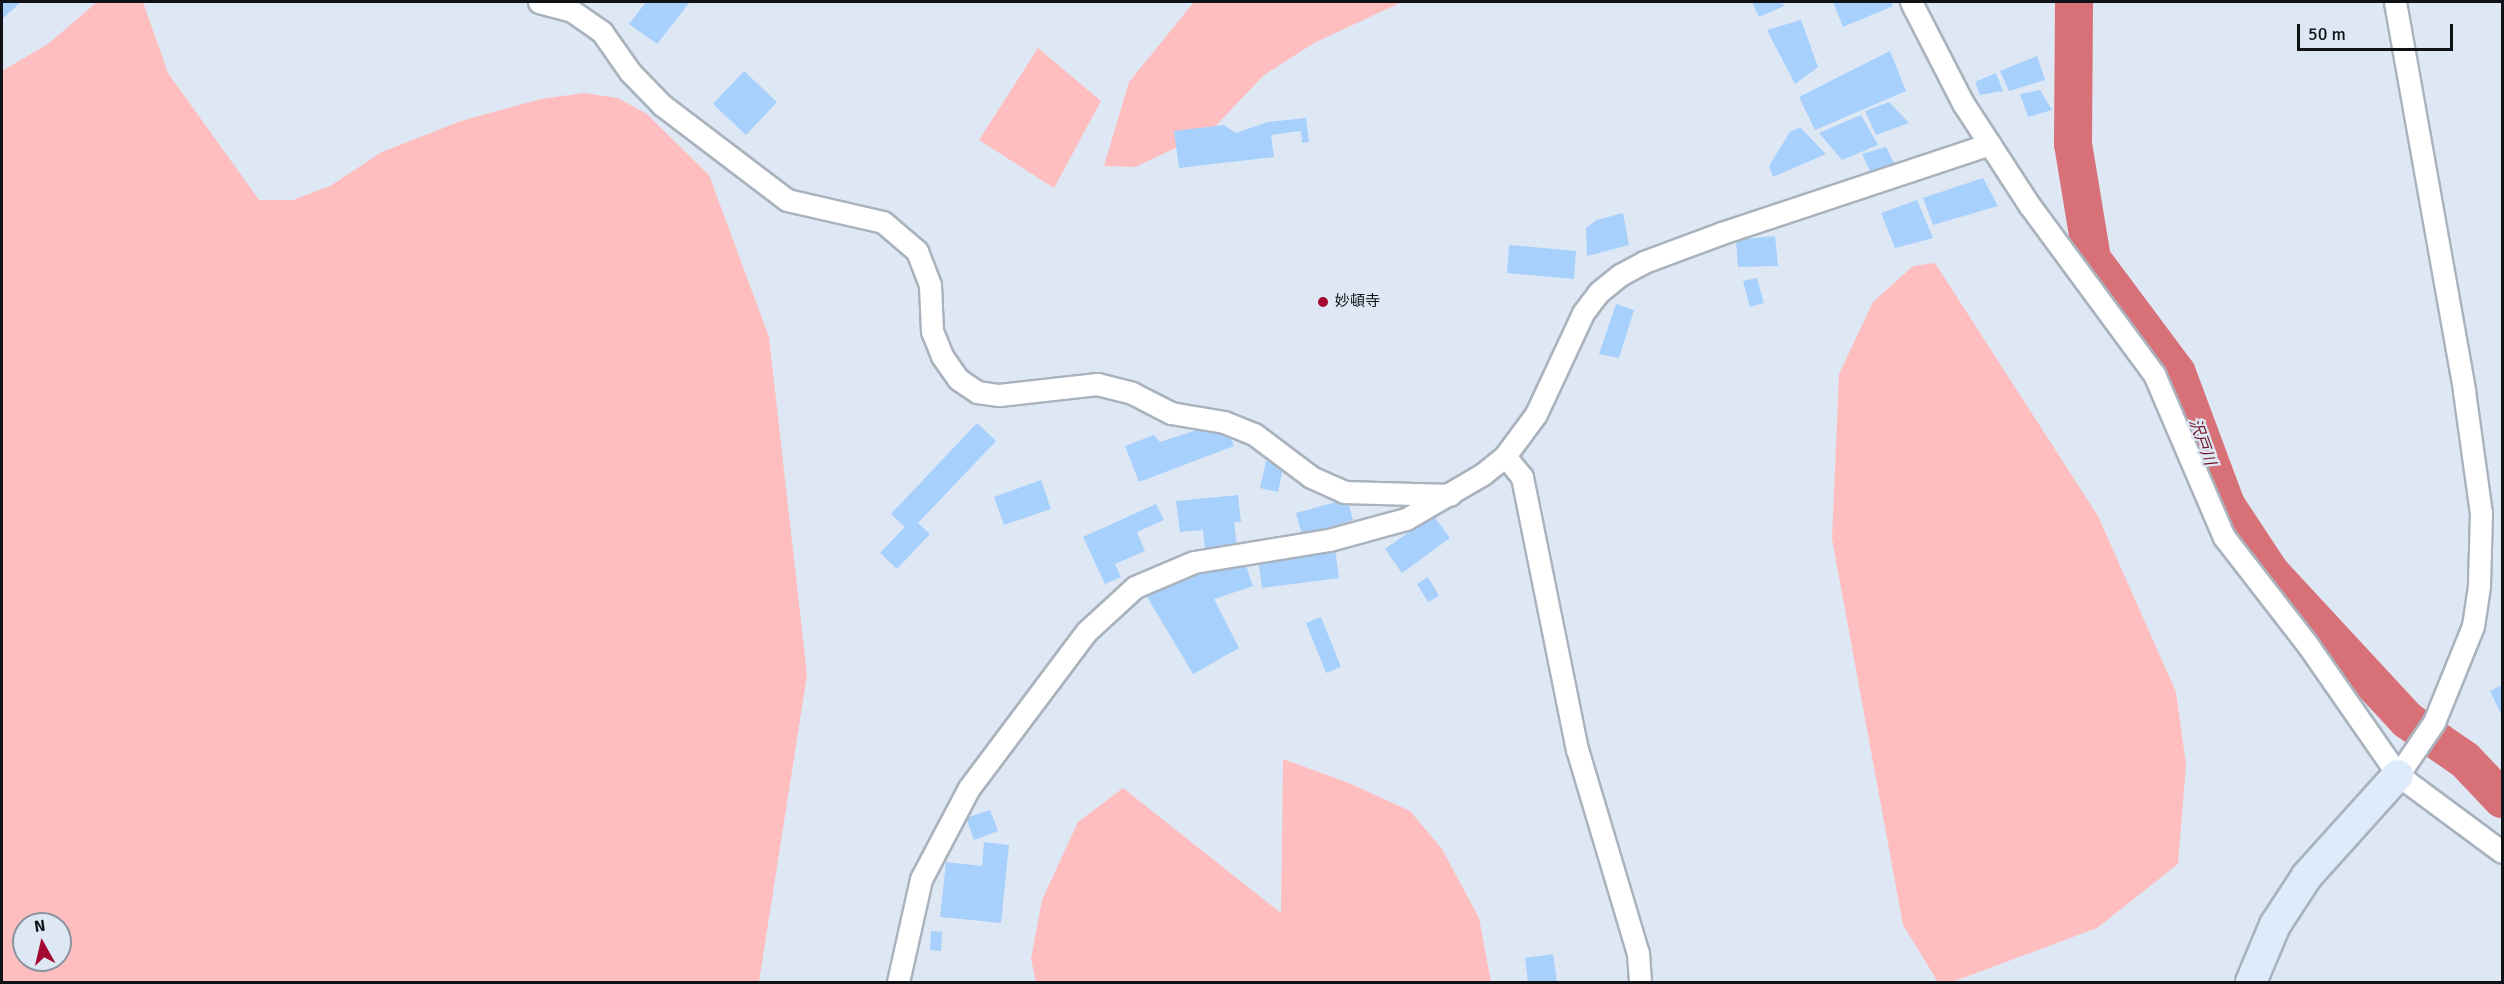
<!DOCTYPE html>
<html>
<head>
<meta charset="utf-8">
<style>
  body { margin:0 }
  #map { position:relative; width:2504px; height:984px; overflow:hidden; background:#dee8f4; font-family:Signika,"Noto Sans JP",sans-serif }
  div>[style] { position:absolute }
  .green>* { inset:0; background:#febebf }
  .river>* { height:38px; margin:-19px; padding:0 19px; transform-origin:19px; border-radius:19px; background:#d77177 }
  .building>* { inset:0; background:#a7d0fd }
  .roads { filter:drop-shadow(2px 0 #a9b3be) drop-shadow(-2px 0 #a9b3be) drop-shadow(0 2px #a9b3be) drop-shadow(0 -2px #a9b3be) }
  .street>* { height:21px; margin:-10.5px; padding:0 10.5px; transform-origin:10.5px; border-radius:10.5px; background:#fff }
  .secondary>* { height:30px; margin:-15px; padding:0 15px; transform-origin:15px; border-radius:15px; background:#ddebfb }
  .dots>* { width:16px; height:16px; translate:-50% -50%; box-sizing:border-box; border:3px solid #dee8f4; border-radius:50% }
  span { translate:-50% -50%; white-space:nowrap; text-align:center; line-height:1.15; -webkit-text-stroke:4.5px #dee8f4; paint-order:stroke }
  .poi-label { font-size:15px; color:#0f1317 }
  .left { translate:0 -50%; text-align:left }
  .water-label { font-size:16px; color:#6f1123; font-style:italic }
  .frame { position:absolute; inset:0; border:3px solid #0f1317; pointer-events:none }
  .north { position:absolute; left:12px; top:912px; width:60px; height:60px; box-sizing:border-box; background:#dee8f4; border:2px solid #8b939c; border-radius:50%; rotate:352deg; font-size:16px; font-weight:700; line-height:24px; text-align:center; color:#0f1317 }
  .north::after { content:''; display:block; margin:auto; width:21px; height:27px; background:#a40731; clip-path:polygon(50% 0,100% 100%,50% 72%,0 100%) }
  .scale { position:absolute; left:2297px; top:24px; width:156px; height:27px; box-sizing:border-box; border:3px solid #0f1317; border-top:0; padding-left:8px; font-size:18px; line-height:21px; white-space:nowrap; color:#0f1317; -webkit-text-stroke:4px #dee8f4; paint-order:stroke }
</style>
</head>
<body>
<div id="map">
  <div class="green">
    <i style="clip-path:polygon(evenodd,97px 2px,143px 2px,168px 73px,259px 200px,293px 200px,330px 186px,382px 152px,461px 121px,541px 99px,584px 93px,618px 98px,647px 114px,709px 175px,769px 337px,807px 675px,759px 982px,2px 982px,2px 71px,48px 44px,97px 2px,24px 924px,60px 924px,60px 960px,24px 960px,24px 924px)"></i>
    <i style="clip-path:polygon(1194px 2px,1402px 2px,1314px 43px,1264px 75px,1210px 132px,1135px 167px,1104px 166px,1129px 82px)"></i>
    <i style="clip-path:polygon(1038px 48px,1101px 101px,1054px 188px,979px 140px)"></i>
    <i style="clip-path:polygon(1935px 263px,2098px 516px,2176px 692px,2186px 765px,2178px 864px,2097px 928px,1952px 982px,1938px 982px,1903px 925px,1832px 539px,1839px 374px,1873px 302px,1913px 266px)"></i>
    <i style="clip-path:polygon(1283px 759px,1349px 783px,1410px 811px,1442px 849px,1479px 918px,1491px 982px,1036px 982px,1031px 959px,1042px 900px,1078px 822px,1123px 788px,1281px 913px)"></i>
  </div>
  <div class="river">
    <i style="left:2074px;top:2px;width:142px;rotate:90.4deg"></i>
    <i style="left:2073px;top:144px;width:117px;rotate:80.6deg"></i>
    <i style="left:2092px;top:259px;width:142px;rotate:53.3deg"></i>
    <i style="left:2177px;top:373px;width:141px;rotate:69.6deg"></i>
    <i style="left:2226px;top:505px;width:82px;rotate:56.5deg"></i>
    <i style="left:2271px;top:573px;width:200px;rotate:47.2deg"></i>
    <i style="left:2407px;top:720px;width:70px;rotate:34.6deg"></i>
    <i style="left:2465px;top:760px;width:54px;rotate:46.5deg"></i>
  </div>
  <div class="building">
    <i style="clip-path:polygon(2px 2px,21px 2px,2px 19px)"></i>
    <i style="clip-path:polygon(646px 2px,690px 2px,657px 44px,629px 24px)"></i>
    <i style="clip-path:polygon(1752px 2px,1782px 2px,1784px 6px,1759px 17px)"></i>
    <i style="clip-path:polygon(1833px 2px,1891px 2px,1893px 6px,1843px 27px)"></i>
    <i style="clip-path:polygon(1801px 20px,1818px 67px,1795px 84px,1767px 30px)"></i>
    <i style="clip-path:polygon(1890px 51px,1906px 91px,1815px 130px,1799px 97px)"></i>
    <i style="clip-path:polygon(2037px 56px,2045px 80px,2009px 91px,2000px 71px)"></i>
    <i style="clip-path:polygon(744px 71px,777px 102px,746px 135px,713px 104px)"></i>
    <i style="clip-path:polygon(1996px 73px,2003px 91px,1980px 95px,1975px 82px)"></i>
    <i style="clip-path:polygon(2040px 90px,2052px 110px,2028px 117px,2020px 94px)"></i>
    <i style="clip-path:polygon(1889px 102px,1909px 123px,1876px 135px,1865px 111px)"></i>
    <i style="clip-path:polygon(1861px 115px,1878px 145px,1842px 160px,1819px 133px)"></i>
    <i style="clip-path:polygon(1306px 118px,1309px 142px,1302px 143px,1301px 131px,1271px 135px,1274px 157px,1179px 168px,1174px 131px,1224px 125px,1236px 133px,1268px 122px)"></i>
    <i style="clip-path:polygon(1800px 127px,1826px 154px,1773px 177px,1769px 166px,1790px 132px)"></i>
    <i style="clip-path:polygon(1886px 147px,1896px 167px,1873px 177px,1862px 154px)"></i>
    <i style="clip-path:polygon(1983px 178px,1998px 206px,1933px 225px,1923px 198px)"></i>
    <i style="clip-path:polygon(1917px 200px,1933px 238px,1895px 248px,1881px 213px)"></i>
    <i style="clip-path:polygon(1623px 213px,1629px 245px,1587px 256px,1586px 228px,1597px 220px)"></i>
    <i style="clip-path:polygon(1775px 236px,1778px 266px,1738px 267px,1736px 240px)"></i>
    <i style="clip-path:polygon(1509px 245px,1576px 251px,1574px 279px,1507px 273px)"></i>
    <i style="clip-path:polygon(1757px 278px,1764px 303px,1750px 307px,1743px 281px)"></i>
    <i style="clip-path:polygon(1616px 304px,1634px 310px,1619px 358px,1599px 354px)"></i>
    <i style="clip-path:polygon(977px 423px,996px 441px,918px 523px,930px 534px,897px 569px,880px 553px,905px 527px,891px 514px)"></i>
    <i style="clip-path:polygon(1203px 428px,1228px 431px,1234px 446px,1139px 482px,1125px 446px,1154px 435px,1160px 442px)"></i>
    <i style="clip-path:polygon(1266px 461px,1284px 464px,1278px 492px,1260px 488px)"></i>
    <i style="clip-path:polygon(1041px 480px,1051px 509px,1004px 525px,994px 497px)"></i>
    <i style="clip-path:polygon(1238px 495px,1241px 522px,1234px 522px,1237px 546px,1205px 549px,1203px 530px,1180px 532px,1176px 501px)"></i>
    <i style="clip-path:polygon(1347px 499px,1353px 520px,1302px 535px,1296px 513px)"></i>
    <i style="clip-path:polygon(1156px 504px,1164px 520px,1137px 532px,1145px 551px,1115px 564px,1121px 577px,1105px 584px,1083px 537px)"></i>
    <i style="clip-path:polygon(1433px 515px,1450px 538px,1402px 573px,1385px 549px)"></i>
    <i style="clip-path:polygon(1335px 548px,1339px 578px,1262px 588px,1258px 559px)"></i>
    <i style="clip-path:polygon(1244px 560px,1253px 586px,1214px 599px,1239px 648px,1193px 674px,1146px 595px,1205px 567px)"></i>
    <i style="clip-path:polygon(1428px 577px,1439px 596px,1428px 602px,1417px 584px)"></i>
    <i style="clip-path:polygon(1321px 617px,1341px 667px,1326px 673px,1306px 623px)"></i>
    <i style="clip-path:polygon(2502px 685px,2502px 716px,2490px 691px)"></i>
    <i style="clip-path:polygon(990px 810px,998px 831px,974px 840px,966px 818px)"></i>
    <i style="clip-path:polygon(984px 842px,1009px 845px,1001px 923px,940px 917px,946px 862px,982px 866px)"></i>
    <i style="clip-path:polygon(931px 931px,942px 932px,941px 951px,930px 950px)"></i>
    <i style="clip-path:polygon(1553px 954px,1557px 982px,1528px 982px,1525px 958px)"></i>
  </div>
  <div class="roads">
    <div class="street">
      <i style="left:539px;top:2px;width:34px;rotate:15deg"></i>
      <i style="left:572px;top:11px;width:37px;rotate:35deg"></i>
      <i style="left:602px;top:32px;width:49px;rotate:55deg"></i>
      <i style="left:630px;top:72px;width:46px;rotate:45.9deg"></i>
      <i style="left:662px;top:105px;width:157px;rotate:37.2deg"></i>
      <i style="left:787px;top:200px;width:98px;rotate:12.9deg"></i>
      <i style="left:883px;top:222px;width:45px;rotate:40.5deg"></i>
      <i style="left:917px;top:251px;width:36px;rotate:69deg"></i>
      <i style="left:930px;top:285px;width:46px;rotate:87.5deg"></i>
      <i style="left:932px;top:331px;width:27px;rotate:68deg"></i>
      <i style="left:942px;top:356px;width:28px;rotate:55deg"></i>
      <i style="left:958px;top:379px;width:23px;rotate:34deg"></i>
      <i style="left:977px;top:392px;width:22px;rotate:8deg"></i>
      <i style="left:999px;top:395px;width:99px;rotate:-6.4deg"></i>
      <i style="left:1097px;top:384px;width:36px;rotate:14deg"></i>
      <i style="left:1132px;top:393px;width:44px;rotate:27.1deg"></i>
      <i style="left:1171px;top:413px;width:54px;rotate:9.6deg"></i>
      <i style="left:1224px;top:422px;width:32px;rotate:22deg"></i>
      <i style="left:1254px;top:434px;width:71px;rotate:37deg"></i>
      <i style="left:1311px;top:477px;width:36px;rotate:24deg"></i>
      <i style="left:1344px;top:492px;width:106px;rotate:1.6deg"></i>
      <i style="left:1911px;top:2px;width:114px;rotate:62.8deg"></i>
      <i style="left:1963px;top:103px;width:123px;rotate:57deg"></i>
      <i style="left:2030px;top:206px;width:209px;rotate:53.6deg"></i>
      <i style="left:2154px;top:374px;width:177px;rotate:66.8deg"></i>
      <i style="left:2224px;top:537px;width:135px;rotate:52.2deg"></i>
      <i style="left:2307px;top:644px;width:160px;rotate:55.2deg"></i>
      <i style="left:2398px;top:775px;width:129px;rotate:36.5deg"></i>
      <i style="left:2395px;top:2px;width:395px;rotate:79.9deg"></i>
      <i style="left:2464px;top:391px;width:123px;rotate:82.1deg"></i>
      <i style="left:2481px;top:513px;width:73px;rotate:91.6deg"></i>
      <i style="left:2479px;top:586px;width:40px;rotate:98.5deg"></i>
      <i style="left:2473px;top:626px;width:104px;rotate:112.1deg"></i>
      <i style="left:2434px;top:722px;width:64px;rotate:124.2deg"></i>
      <i style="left:1505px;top:456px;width:27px;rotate:51deg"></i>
      <i style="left:1522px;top:477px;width:278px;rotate:78.6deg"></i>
      <i style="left:1577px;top:749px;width:213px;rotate:73.4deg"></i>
      <i style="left:1638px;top:953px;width:29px;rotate:86deg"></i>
      <i style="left:898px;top:982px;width:106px;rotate:-77.4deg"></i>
      <i style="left:921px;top:879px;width:103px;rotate:-62.2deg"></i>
      <i style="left:969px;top:788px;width:195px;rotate:-53.1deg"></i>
      <i style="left:1086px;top:632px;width:67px;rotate:-42.6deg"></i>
      <i style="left:1135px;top:587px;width:64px;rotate:-23deg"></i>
      <i style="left:1194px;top:562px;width:137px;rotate:-9.3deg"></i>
      <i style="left:1329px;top:540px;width:80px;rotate:-15.3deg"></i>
      <i style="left:1406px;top:519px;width:89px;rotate:-30.3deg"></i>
      <i style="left:1483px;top:474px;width:28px;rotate:-39deg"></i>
      <i style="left:1505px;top:456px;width:52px;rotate:-53.6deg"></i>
      <i style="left:1536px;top:414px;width:111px;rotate:-65deg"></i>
      <i style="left:1583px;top:313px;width:26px;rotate:-53deg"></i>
      <i style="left:1599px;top:292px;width:27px;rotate:-39deg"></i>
      <i style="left:1620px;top:275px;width:27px;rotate:-28deg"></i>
      <i style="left:1644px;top:262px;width:83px;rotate:-20.4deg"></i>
      <i style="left:1722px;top:233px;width:282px;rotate:-18.4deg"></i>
    </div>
    <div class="secondary">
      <i style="left:2251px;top:982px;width:62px;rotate:-67.2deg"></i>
      <i style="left:2275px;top:925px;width:59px;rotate:-56.9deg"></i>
      <i style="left:2307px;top:876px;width:136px;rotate:-48deg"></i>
    </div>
  </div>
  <div class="dots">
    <i style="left:1323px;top:302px;background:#a40731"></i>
  </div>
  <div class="poi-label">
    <span class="left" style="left:1335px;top:302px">妙頓寺</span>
  </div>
  <div class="water-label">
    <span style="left:2202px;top:442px;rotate:70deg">沢戸川</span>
  </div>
  <div class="frame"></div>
  <div class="north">N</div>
  <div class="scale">50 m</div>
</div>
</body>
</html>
